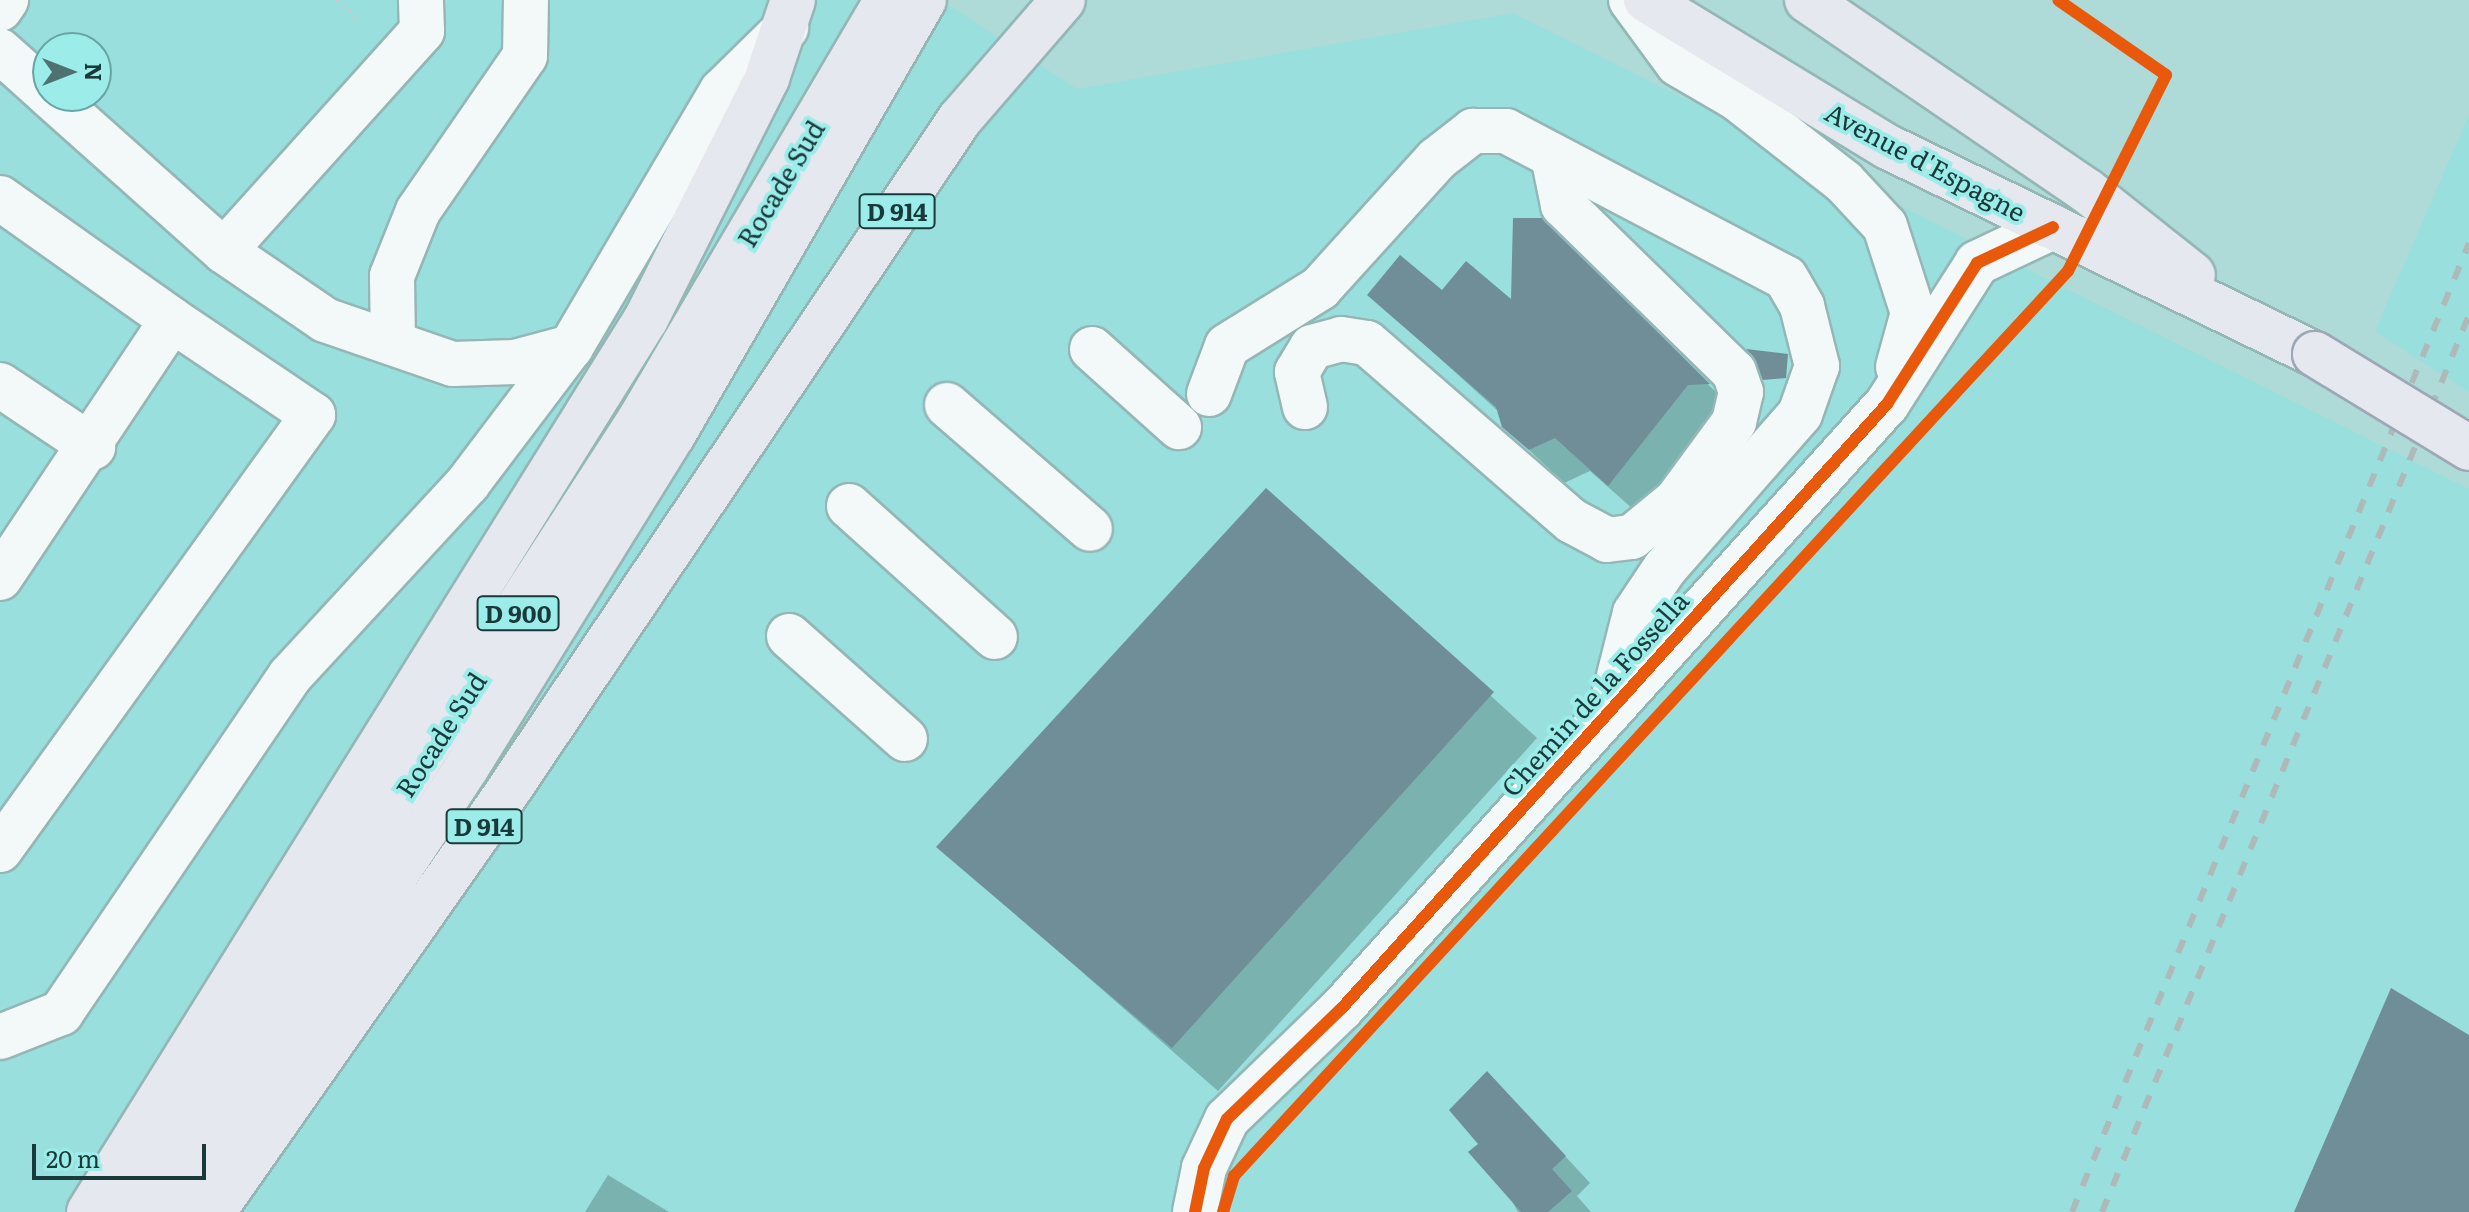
<!DOCTYPE html>
<html>
<head>
<meta charset="utf-8">
<style>
  body { margin:0 }
  #map { position:relative; width:2469px; height:1212px; overflow:hidden; background:#aedad8; font-family:Literata,serif }
  div>[style] { position:absolute }
  .built>* { inset:0; background:#99dfdd }
  .shadow>* { inset:0; background:#0003 }
  .building>* { inset:0; background:#708e98 }
  .path>* { height:5px; margin-top:-2.5px; transform-origin:0; background:repeating-linear-gradient(90deg,#c1cece 0 2px,transparent 0 8px) }
  .roads { filter:drop-shadow(2px 0 #94b7b6) drop-shadow(-2px 0 #94b7b6) drop-shadow(0 2px #94b7b6) drop-shadow(0 -2px #94b7b6) }
  .minor>* { height:44px; margin:-22px; padding:0 22px; transform-origin:22px; border-radius:22px; background:#f3f9f9 }
  .major>* { height:44px; margin:-22px; padding:0 22px; transform-origin:22px; border-radius:22px; background:#e6e8ef }
  .rail>* { height:6px; margin-top:-3px; transform-origin:0; background:repeating-linear-gradient(90deg,#aebab9 0 14px,transparent 0 28px) }
  .bridges { filter:drop-shadow(2px 0 #9ca8b6) drop-shadow(-2px 0 #9ca8b6) drop-shadow(0 2px #9ca8b6) drop-shadow(0 -2px #9ca8b6) }
  .major-bridge>* { height:44px; margin:-22px; padding:0 22px; transform-origin:22px; border-radius:22px; background:#e6e8ef }
  .cycleway>* { height:12px; margin:-6px; padding:0 6px; transform-origin:6px; border-radius:6px; background:#e8590c }
  span { translate:-50% -50%; white-space:nowrap; text-align:center; line-height:1.15; -webkit-text-stroke:8px #9cecea; paint-order:stroke }
  .shield-label span { padding:2px 6px; background:#9cecea; border:2px solid; border-radius:6px; -webkit-text-stroke-width:0 }
  .shield-label { font-size:24px; color:#193a3a; font-weight:700 }
  .street-label { font-size:26px; color:#193a3a }
  .north { position:absolute; left:32px; top:32px; width:80px; height:80px; box-sizing:border-box; background:#9cecea; border:2px solid #68a5a4; border-radius:50%; rotate:90deg; font-size:22px; font-weight:700; line-height:32px; text-align:center; color:#193a3a }
  .north::after { content:''; display:block; margin:auto; width:28px; height:36px; background:#4d7271; clip-path:polygon(50% 0,100% 100%,50% 72%,0 100%) }
  .scale { position:absolute; left:32px; top:1144px; width:174px; height:36px; box-sizing:border-box; border:4px solid #193a3a; border-top:0; padding-left:10px; font-size:24px; line-height:28px; white-space:nowrap; color:#193a3a; -webkit-text-stroke:6px #9cecea; paint-order:stroke }
</style>
</head>
<body>
<div id="map">
  <div class="built">
    <i style="clip-path:polygon(evenodd,0 0,941px 0,1077px 89px,1513px 13px,2469px 489px,2469px 1212px,0 1212px,0 0,48px 48px,96px 48px,96px 96px,48px 96px,48px 48px)"></i>
    <i style="clip-path:polygon(2469px 115px,2469px 392px,2375px 331px)"></i>
  </div>
  <div class="shadow">
    <i style="clip-path:polygon(1542px 220px,1741px 417px,1643px 518px,1590px 471px,1564px 483px,1504px 426px,1499px 412px,1370px 295px,1442px 293px,1513px 304px)"></i>
    <i style="clip-path:polygon(1267px 491px,1537px 738px,1218px 1091px,939px 847px)"></i>
    <i style="clip-path:polygon(1513px 1100px,1590px 1183px,1577px 1196px,1591px 1212px,1518px 1212px,1481px 1144px)"></i>
    <i style="clip-path:polygon(608px 1175px,669px 1212px,585px 1212px)"></i>
  </div>
  <div class="building">
    <i style="clip-path:polygon(1513px 218px,1543px 218px,1710px 384px,1688px 385px,1608px 486px,1555px 438px,1529px 450px,1502px 427px,1496px 407px,1367px 295px,1400px 255px,1442px 290px,1466px 261px,1511px 299px)"></i>
    <i style="clip-path:polygon(1746px 349px,1788px 354px,1786px 378px,1763px 380px)"></i>
    <i style="clip-path:polygon(1266px 488px,1494px 692px,1172px 1048px,936px 847px)"></i>
    <i style="clip-path:polygon(2391px 988px,2469px 1035px,2469px 1212px,2294px 1212px)"></i>
    <i style="clip-path:polygon(1487px 1071px,1566px 1156px,1552px 1169px,1572px 1191px,1548px 1212px,1521px 1212px,1468px 1152px,1478px 1144px,1449px 1110px)"></i>
  </div>
  <div class="path">
    <i style="left:336px;top:0;width:31px;rotate:40deg"></i>
  </div>
  <div class="roads">
    <div class="minor">
      <i style="left:1631px;top:0;width:79px;rotate:53.7deg"></i>
      <i style="left:1678px;top:64px;width:66px;rotate:30.1deg"></i>
      <i style="left:1735px;top:97px;width:138px;rotate:37.9deg"></i>
      <i style="left:1844px;top:182px;width:60px;rotate:47deg"></i>
      <i style="left:1885px;top:226px;width:91px;rotate:72.2deg"></i>
      <i style="left:1913px;top:313px;width:56px;rotate:105.5deg"></i>
      <i style="left:0;top:9px;width:11px;rotate:-56deg"></i>
      <i style="left:0;top:51px;width:64px;rotate:41.9deg"></i>
      <i style="left:50px;top:96px;width:233px;rotate:41.7deg"></i>
      <i style="left:224px;top:251px;width:122px;rotate:34.3deg"></i>
      <i style="left:325px;top:320px;width:135px;rotate:19deg"></i>
      <i style="left:453px;top:364px;width:62px;rotate:-1.8deg"></i>
      <i style="left:515px;top:362px;width:58px;rotate:-15deg"></i>
      <i style="left:0;top:198px;width:211px;rotate:35.3deg"></i>
      <i style="left:172px;top:320px;width:310px;rotate:123.7deg"></i>
      <i style="left:224px;top:251px;width:296px;rotate:-48deg"></i>
      <i style="left:422px;top:31px;width:31px;rotate:-92deg"></i>
      <i style="left:393px;top:342px;width:66px;rotate:-90.9deg"></i>
      <i style="left:392px;top:276px;width:70px;rotate:-68.2deg"></i>
      <i style="left:418px;top:211px;width:188px;rotate:-55.4deg"></i>
      <i style="left:525px;top:56px;width:56px;rotate:-89deg"></i>
      <i style="left:1092px;top:349px;width:117px;rotate:41.9deg"></i>
      <i style="left:0;top:385px;width:112px;rotate:33.7deg"></i>
      <i style="left:1209px;top:394px;width:51px;rotate:-69.4deg"></i>
      <i style="left:1227px;top:346px;width:110px;rotate:-31.9deg"></i>
      <i style="left:1320px;top:288px;width:174px;rotate:-47.8deg"></i>
      <i style="left:1437px;top:159px;width:46px;rotate:-37.9deg"></i>
      <i style="left:1473px;top:131px;width:33px"></i>
      <i style="left:1506px;top:131px;width:316px;rotate:27.7deg"></i>
      <i style="left:1786px;top:278px;width:32px;rotate:60deg"></i>
      <i style="left:1802px;top:306px;width:62px;rotate:76deg"></i>
      <i style="left:1817px;top:366px;width:51px;rotate:109.5deg"></i>
      <i style="left:1800px;top:414px;width:205px;rotate:131.2deg"></i>
      <i style="left:1665px;top:568px;width:54px;rotate:123.7deg"></i>
      <i style="left:1635px;top:613px;width:86px;rotate:104.2deg"></i>
      <i style="left:947px;top:405px;width:189px;rotate:40.9deg"></i>
      <i style="left:1305px;top:407px;width:36px;rotate:-103deg"></i>
      <i style="left:1297px;top:372px;width:29px;rotate:-59deg"></i>
      <i style="left:1312px;top:347px;width:30px;rotate:-15deg"></i>
      <i style="left:1341px;top:339px;width:26px;rotate:9deg"></i>
      <i style="left:1367px;top:343px;width:271px;rotate:41deg"></i>
      <i style="left:1572px;top:521px;width:40px;rotate:28deg"></i>
      <i style="left:1607px;top:540px;width:25px;rotate:-7deg"></i>
      <i style="left:1632px;top:537px;width:57px;rotate:-39.3deg"></i>
      <i style="left:1676px;top:501px;width:98px;rotate:-53.7deg"></i>
      <i style="left:1734px;top:422px;width:31px;rotate:-77deg"></i>
      <i style="left:1741px;top:392px;width:21px;rotate:-109deg"></i>
      <i style="left:1734px;top:372px;width:239px;rotate:-135.7deg"></i>
      <i style="left:1563px;top:205px;width:50px;rotate:-101.5deg"></i>
      <i style="left:849px;top:506px;width:196px;rotate:41.9deg"></i>
      <i style="left:789px;top:636px;width:155px;rotate:41.6deg"></i>
      <i style="left:0;top:850px;width:536px;rotate:-54.26deg"></i>
      <i style="left:313px;top:415px;width:170px;rotate:-146deg"></i>
      <i style="left:0;top:1037px;width:66px;rotate:-21.5deg"></i>
      <i style="left:61px;top:1013px;width:407px;rotate:-55.8deg"></i>
      <i style="left:290px;top:676px;width:263px;rotate:-47.3deg"></i>
      <i style="left:468px;top:483px;width:171px;rotate:-52.9deg"></i>
      <i style="left:571px;top:347px;width:297px;rotate:-59.5deg"></i>
      <i style="left:722px;top:91px;width:90px;rotate:-44.5deg"></i>
      <i style="left:1195px;top:1212px;width:45px;rotate:-78.4deg"></i>
      <i style="left:1204px;top:1168px;width:54px;rotate:-64.9deg"></i>
      <i style="left:1227px;top:1119px;width:160px;rotate:-44deg"></i>
      <i style="left:1342px;top:1008px;width:814px;rotate:-47.94deg"></i>
      <i style="left:1887px;top:404px;width:167px;rotate:-57.4deg"></i>
      <i style="left:1977px;top:263px;width:84px;rotate:-25.3deg"></i>
    </div>
    <div class="major">
      <i style="left:1646px;top:0;width:283px;rotate:31.3deg"></i>
      <i style="left:1888px;top:147px;width:475px;rotate:25.9deg"></i>
      <i style="left:1807px;top:0;width:339px;rotate:34.3deg"></i>
      <i style="left:2087px;top:191px;width:135px;rotate:38.4deg"></i>
      <i style="left:89px;top:1212px;width:1052px;rotate:-58.05deg"></i>
      <i style="left:646px;top:319px;width:270px;rotate:-63.3deg"></i>
      <i style="left:767px;top:78px;width:82px;rotate:-71.6deg"></i>
      <i style="left:126px;top:1212px;width:945px;rotate:-57.05deg"></i>
      <i style="left:640px;top:419px;width:486px;rotate:-59.5deg"></i>
      <i style="left:174px;top:1212px;width:533px;rotate:-56.64deg"></i>
      <i style="left:467px;top:767px;width:391px;rotate:-58.2deg"></i>
      <i style="left:673px;top:435px;width:502px;rotate:-60.01deg"></i>
      <i style="left:213px;top:1212px;width:503px;rotate:-54.95deg"></i>
      <i style="left:502px;top:800px;width:821px;rotate:-56.08deg"></i>
      <i style="left:960px;top:119px;width:157px;rotate:-49.1deg"></i>
    </div>
  </div>
  <div class="rail">
    <i style="left:2072px;top:1212px;width:1047px;rotate:-67.72deg"></i>
    <i style="left:2102px;top:1212px;width:969px;rotate:-67.75deg"></i>
  </div>
  <div class="bridges">
    <div class="major-bridge">
      <i style="left:2315px;top:354px;width:180px;rotate:31.4deg"></i>
    </div>
  </div>
  <div class="cycleway">
    <i style="left:1195px;top:1212px;width:45px;rotate:-78.4deg"></i>
    <i style="left:1204px;top:1168px;width:54px;rotate:-64.9deg"></i>
    <i style="left:1227px;top:1119px;width:160px;rotate:-44deg"></i>
    <i style="left:1342px;top:1008px;width:814px;rotate:-47.94deg"></i>
    <i style="left:1887px;top:404px;width:167px;rotate:-57.4deg"></i>
    <i style="left:1977px;top:263px;width:84px;rotate:-25.3deg"></i>
    <i style="left:1223px;top:1212px;width:38px;rotate:-73deg"></i>
    <i style="left:1234px;top:1176px;width:1231px;rotate:-47.34deg"></i>
    <i style="left:2068px;top:271px;width:219px;rotate:-63.4deg"></i>
    <i style="left:2166px;top:75px;width:131px;rotate:-145.2deg"></i>
  </div>
  <div class="shield-label">
    <span style="left:897px;top:211px">D 914</span>
    <span style="left:518px;top:613px">D 900</span>
    <span style="left:484px;top:826px">D 914</span>
  </div>
  <div class="street-label">
    <span style="left:1926px;top:161px;rotate:28deg">Avenue d'Espagne</span>
    <span style="left:780px;top:183px;rotate:-59deg">Rocade Sud</span>
    <span style="left:1594px;top:693px;rotate:-48deg">Chemin de la Fossella</span>
    <span style="left:440px;top:734px;rotate:-57deg">Rocade Sud</span>
  </div>
  <div class="north">N</div>
  <div class="scale">20 m</div>
</div>
</body>
</html>
